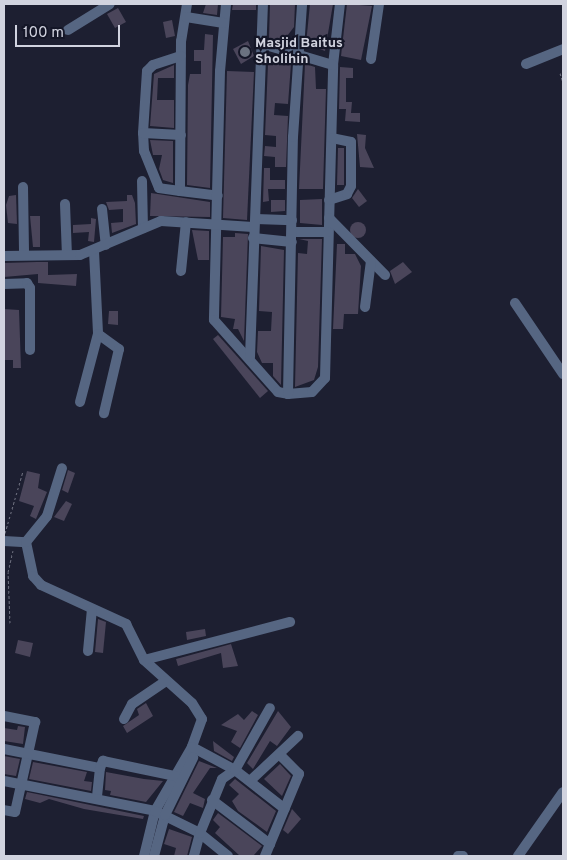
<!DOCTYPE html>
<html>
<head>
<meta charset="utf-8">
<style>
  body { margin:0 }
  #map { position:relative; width:567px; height:860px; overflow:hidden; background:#1d1f31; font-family:Overpass,sans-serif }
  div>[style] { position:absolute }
  .building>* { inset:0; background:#4a455a }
  .round { border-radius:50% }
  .path>* { height:1px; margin-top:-0.5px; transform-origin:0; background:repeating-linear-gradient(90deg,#6f7180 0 2.5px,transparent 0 5px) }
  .minor>* { height:10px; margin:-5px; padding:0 5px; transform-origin:5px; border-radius:5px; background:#566682 }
  .dots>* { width:14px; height:14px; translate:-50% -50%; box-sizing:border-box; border:2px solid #141627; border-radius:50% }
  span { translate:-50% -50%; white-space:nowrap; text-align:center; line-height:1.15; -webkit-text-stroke:4.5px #141627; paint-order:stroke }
  .poi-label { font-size:14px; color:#d1d3df; font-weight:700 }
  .left { translate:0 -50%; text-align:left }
  .frame { position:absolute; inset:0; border:5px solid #d1d3df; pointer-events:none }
  .scale { position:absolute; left:15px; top:25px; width:105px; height:22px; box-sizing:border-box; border:2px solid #d1d3df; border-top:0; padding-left:6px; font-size:15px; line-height:18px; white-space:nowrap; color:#d1d3df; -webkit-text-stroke:4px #141627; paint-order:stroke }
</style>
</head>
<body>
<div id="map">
  <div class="building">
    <i style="clip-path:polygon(206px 4px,218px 4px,217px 15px,203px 13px)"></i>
    <i style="clip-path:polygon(233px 4px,256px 4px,256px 10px,232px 10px)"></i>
    <i style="clip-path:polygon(270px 4px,295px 4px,294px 27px,284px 40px,269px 39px)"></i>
    <i style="clip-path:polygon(310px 4px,333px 4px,325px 51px,306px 44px)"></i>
    <i style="clip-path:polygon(347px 4px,372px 6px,361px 60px,341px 56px)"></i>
    <i style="clip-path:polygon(118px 8px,126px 22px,115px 28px,107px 14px)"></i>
    <i style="clip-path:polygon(172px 20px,175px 36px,166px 38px,163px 22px)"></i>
    <i style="clip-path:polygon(205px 34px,213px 35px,210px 188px,187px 185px,188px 85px,190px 74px,201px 74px,201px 61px,194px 61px,194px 50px,204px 50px)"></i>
    <i style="clip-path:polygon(248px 41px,254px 56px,241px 64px,233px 49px)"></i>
    <i style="clip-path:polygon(282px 57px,291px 64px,288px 104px,275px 103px,274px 115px,288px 116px,286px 167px,275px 167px,275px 157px,264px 156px,265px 146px,276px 147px,276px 136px,265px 135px,268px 64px,282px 63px)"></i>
    <i style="clip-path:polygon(305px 64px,315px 67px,316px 89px,326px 89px,323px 189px,299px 189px)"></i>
    <i style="clip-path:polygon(174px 65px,174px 78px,158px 78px,157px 100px,174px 100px,174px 128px,150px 126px,154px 74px)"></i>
    <i style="clip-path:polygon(340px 67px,353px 68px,353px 78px,346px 78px,346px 102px,352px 102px,351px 113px,360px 113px,360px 122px,345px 121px,346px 109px,339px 109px)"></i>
    <i style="clip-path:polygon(227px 71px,254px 72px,247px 220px,223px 218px)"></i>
    <i style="clip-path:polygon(357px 134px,366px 135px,365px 148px,374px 168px,360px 167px)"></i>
    <i style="clip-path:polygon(150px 140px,173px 141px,173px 183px,163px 180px,159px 169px,162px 155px,153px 155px)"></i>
    <i style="clip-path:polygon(338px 148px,344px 148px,344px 185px,337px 185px)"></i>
    <i style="clip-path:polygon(264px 168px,270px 168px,270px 180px,285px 180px,285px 189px,268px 189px,269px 201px,263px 202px)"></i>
    <i style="clip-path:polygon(358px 189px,367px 201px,359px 207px,352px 198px)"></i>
    <i style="clip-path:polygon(151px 193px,210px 202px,210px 217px,150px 216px)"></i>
    <i style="clip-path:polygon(16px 195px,17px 224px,8px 223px,6px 205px,9px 196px)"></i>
    <i style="clip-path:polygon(127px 195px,132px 195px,135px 203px,136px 224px,112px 233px,111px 223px,123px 222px,123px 209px,109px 210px,106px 202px,127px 201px)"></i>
    <i style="clip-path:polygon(322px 199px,322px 225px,300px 223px,300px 200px)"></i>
    <i style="clip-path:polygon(271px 200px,285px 200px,285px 211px,271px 212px)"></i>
    <i style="clip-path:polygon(30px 216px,40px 216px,40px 247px,33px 247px)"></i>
    <i style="clip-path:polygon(91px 218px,96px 219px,94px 242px,88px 241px,89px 232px,73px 233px,73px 225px,91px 224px)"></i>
    <i class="round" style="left:350px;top:222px;width:16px;height:16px"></i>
    <i style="clip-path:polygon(192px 230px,209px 231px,209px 260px,198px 260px)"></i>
    <i style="clip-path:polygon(235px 233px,248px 234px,244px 341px,238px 329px,233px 329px,235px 319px,221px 317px,223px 237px,235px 237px)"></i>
    <i style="clip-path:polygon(299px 239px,322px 239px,318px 367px,314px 380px,295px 387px,298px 253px,307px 254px,308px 241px)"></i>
    <i style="clip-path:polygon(337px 244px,345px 244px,345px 254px,355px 254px,361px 266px,358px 314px,344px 314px,343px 329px,333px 329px)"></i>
    <i style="clip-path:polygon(261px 246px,284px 250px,281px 385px,273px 376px,273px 363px,262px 363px,257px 352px,258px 331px,271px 331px,272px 312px,259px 311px)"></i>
    <i style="clip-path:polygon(37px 262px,48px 262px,48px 275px,77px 274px,76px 286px,38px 283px,38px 274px,4px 277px,4px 263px)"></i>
    <i style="clip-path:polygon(403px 262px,412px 272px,395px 284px,390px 271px)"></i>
    <i style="clip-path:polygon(4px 309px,19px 310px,21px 368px,13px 368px,13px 360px,4px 360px)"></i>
    <i style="clip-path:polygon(109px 311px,118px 311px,118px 325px,108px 324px)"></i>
    <i style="clip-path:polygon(218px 335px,268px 391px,260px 398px,213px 339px)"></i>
    <i style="clip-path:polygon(68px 470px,75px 473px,68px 493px,62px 490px)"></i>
    <i style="clip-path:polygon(27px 471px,40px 474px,38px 488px,47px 492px,36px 519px,30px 516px,34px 506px,19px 501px)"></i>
    <i style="clip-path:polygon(66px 501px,72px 504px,64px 521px,54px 517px)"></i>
    <i style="clip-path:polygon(98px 619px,106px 622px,103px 653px,95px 652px)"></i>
    <i style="clip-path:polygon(205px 629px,206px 636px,187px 640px,186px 632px)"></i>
    <i style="clip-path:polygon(18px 640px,33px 643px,30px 657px,15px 653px)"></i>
    <i style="clip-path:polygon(231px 644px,238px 666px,223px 668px,221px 653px,178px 666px,176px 659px)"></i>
    <i style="clip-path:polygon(146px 703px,153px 716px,127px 733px,123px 726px,139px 715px,137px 709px)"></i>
    <i style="clip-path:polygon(252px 711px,258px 715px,240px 748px,231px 742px,237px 731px,221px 725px,238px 714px,244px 720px)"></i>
    <i style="clip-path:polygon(278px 711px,291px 727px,277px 746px,270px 741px,253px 769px,247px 763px)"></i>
    <i style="clip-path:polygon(18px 726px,25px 727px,23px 744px,4px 741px,4px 728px,17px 730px)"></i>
    <i style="clip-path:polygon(213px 741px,234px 757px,232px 761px,214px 751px)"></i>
    <i style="clip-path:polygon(4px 756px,20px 759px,16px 776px,4px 774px)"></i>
    <i style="clip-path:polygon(199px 761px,217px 768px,210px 768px,193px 793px,205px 799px,203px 808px,190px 803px,183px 816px,174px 812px)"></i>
    <i style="clip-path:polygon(33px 762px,87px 772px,84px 781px,92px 782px,91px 791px,29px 779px)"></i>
    <i style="clip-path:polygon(280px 764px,291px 776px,282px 796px,264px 779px)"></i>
    <i style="clip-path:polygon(106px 772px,144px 779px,163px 781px,146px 802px,110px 795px,111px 791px,105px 790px)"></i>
    <i style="clip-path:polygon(235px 779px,276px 811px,267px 832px,238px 811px,232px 801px,239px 794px,229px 785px)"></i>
    <i style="clip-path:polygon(27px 792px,144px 816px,143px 819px,84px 809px,49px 799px,40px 803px,25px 799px)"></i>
    <i style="clip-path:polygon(292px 809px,301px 819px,288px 834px,283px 830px)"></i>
    <i style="clip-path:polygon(218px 813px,262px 846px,253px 856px,240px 856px,215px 833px,220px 827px,213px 820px)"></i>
    <i style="clip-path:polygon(169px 829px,192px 837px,187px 856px,174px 856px,176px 848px,164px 844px)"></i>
  </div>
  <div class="path">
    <i style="left:560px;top:73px;width:9px;rotate:72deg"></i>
    <i style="left:5px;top:533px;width:65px;rotate:-73.8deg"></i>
    <i style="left:10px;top:623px;width:51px;rotate:-92.2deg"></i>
    <i style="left:8px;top:572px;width:22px;rotate:-77deg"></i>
  </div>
  <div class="minor">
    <i style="left:187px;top:4px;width:37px;rotate:99deg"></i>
    <i style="left:181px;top:41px;width:150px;rotate:90.4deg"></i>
    <i style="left:180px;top:191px;width:38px;rotate:7deg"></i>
    <i style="left:226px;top:4px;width:67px;rotate:95.1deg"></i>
    <i style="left:220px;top:71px;width:249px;rotate:91.4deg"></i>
    <i style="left:214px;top:320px;width:96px;rotate:48.4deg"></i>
    <i style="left:278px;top:392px;width:10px;rotate:11deg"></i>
    <i style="left:288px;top:394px;width:24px;rotate:-5deg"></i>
    <i style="left:312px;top:392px;width:19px;rotate:-47deg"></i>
    <i style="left:325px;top:378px;width:313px;rotate:-88.5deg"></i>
    <i style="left:333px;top:65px;width:61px;rotate:-83.5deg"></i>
    <i style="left:186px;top:17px;width:38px;rotate:9deg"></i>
    <i style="left:68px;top:30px;width:49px;rotate:-31.8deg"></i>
    <i style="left:259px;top:43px;width:77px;rotate:16.6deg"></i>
    <i style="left:371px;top:59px;width:56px;rotate:-81.7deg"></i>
    <i style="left:526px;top:64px;width:40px;rotate:-22deg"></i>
    <i style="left:143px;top:133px;width:62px;rotate:-86.3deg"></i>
    <i style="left:147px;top:71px;width:8px;rotate:-45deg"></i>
    <i style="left:153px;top:65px;width:29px;rotate:-18deg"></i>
    <i style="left:142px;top:181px;width:47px;rotate:88.8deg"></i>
    <i style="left:23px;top:187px;width:66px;rotate:89.1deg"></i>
    <i style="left:180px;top:191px;width:21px;rotate:-172deg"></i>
    <i style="left:159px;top:188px;width:40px;rotate:-112deg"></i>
    <i style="left:144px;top:151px;width:18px;rotate:-93deg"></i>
    <i style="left:143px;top:133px;width:38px;rotate:3deg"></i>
    <i style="left:329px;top:200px;width:19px;rotate:-18deg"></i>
    <i style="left:347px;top:194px;width:9px;rotate:-63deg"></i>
    <i style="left:351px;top:186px;width:44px;rotate:-90deg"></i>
    <i style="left:351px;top:142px;width:19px;rotate:-168deg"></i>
    <i style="left:65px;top:204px;width:51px;rotate:87.8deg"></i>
    <i style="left:102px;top:209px;width:36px;rotate:84deg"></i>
    <i style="left:329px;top:218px;width:80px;rotate:45.5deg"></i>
    <i style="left:256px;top:219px;width:36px;rotate:2deg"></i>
    <i style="left:292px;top:232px;width:36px"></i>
    <i style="left:253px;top:238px;width:39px;rotate:6deg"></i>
    <i style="left:94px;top:251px;width:83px;rotate:87.2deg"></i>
    <i style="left:98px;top:334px;width:26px;rotate:36deg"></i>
    <i style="left:119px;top:349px;width:66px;rotate:103.2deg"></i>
    <i style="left:4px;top:256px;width:76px;rotate:-0.8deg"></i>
    <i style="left:80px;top:255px;width:88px;rotate:-22.8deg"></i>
    <i style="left:161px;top:221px;width:92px;rotate:3.7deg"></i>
    <i style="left:181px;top:271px;width:49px;rotate:-84.2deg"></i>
    <i style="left:4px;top:284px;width:23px;rotate:-2deg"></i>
    <i style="left:27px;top:283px;width:6px;rotate:59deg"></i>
    <i style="left:30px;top:288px;width:62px;rotate:90deg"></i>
    <i style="left:515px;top:303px;width:86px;rotate:55.9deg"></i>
    <i style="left:365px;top:307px;width:46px;rotate:-82.6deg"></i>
    <i style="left:250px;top:357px;width:353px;rotate:-87.9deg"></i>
    <i style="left:288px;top:394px;width:257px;rotate:-88.9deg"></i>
    <i style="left:293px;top:137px;width:133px;rotate:-86.1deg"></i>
    <i style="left:80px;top:402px;width:70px;rotate:-75.2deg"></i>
    <i style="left:4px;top:541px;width:22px;rotate:3deg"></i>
    <i style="left:26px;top:542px;width:35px;rotate:78deg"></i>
    <i style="left:33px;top:576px;width:12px;rotate:48deg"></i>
    <i style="left:41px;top:585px;width:94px;rotate:24.6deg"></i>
    <i style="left:126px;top:624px;width:40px;rotate:63.4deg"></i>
    <i style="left:144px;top:660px;width:64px;rotate:41.9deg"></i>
    <i style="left:192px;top:703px;width:19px;rotate:58deg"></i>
    <i style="left:202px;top:719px;width:30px;rotate:110deg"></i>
    <i style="left:192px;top:747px;width:74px;rotate:120deg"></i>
    <i style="left:155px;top:811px;width:46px;rotate:103.7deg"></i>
    <i style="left:26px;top:542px;width:33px;rotate:-51deg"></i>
    <i style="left:47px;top:516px;width:50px;rotate:-72.6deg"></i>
    <i style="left:88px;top:651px;width:42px;rotate:-84.6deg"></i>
    <i style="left:144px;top:660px;width:151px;rotate:-14.6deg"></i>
    <i style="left:4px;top:716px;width:32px;rotate:11deg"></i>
    <i style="left:35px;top:722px;width:92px;rotate:102.5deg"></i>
    <i style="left:15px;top:812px;width:11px;rotate:-170deg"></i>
    <i style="left:124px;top:719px;width:17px;rotate:-62deg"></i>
    <i style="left:132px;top:704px;width:41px;rotate:-34.1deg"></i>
    <i style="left:192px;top:747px;width:49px;rotate:28.1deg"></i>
    <i style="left:235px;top:770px;width:63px;rotate:38deg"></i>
    <i style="left:4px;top:749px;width:98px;rotate:11.2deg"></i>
    <i style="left:100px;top:768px;width:29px;rotate:96deg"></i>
    <i style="left:100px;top:768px;width:8px;rotate:-67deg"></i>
    <i style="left:103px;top:761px;width:74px;rotate:11.8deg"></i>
    <i style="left:4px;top:781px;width:154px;rotate:11.2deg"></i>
    <i style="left:155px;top:811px;width:50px;rotate:26.1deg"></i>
    <i style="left:200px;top:833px;width:24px;rotate:105deg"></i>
    <i style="left:250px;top:781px;width:66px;rotate:-43.2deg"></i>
    <i style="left:212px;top:800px;width:73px;rotate:37.2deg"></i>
    <i style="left:154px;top:856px;width:42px;rotate:-75deg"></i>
    <i style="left:165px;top:815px;width:64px;rotate:-63.8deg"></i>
    <i style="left:228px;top:856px;width:36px;rotate:-141deg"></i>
    <i style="left:200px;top:833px;width:58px;rotate:-67.8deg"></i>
    <i style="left:222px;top:779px;width:16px;rotate:-35deg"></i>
    <i style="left:235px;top:770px;width:71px;rotate:-60.6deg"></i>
    <i style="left:265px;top:856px;width:89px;rotate:-67.5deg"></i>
    <i style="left:299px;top:774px;width:27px;rotate:-135deg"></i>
    <i style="left:458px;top:856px;width:5px"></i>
    <i style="left:518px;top:856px;width:78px;rotate:-54.9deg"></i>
  </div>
  <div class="dots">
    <i style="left:245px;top:52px;background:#6b7280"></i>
  </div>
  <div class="poi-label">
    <span class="left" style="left:255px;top:52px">Masjid Baitus<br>Sholihin</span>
  </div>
  <div class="frame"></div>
  <div class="scale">100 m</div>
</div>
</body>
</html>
